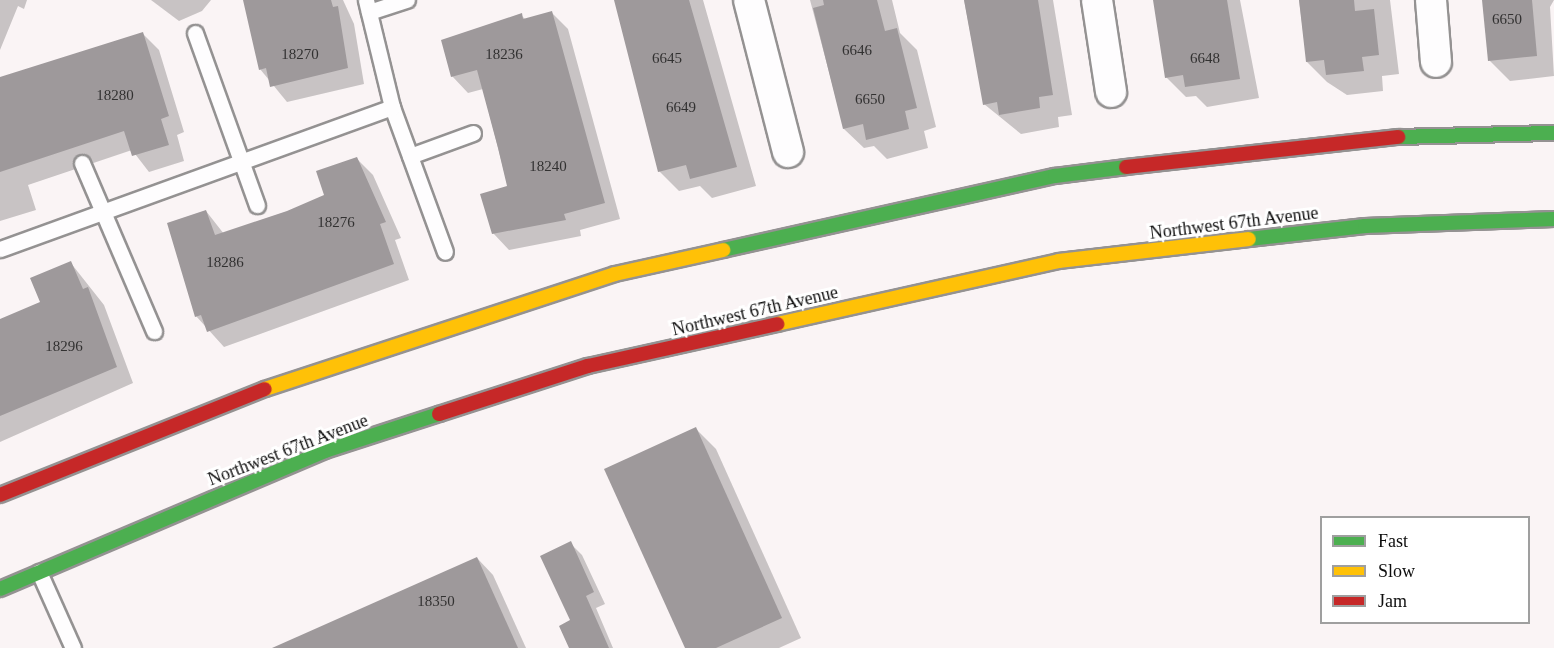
<!DOCTYPE html>
<html>
<head>
<meta charset="utf-8">
<style>
  body { margin:0 }
  #map { position:relative; width:1554px; height:648px; overflow:hidden; background:#faf4f5; font-family:Georgia,serif }
  div>[style] { position:absolute }
  .shadow>* { inset:0; background:#0003 }
  .building>* { inset:0; background:#9e999b }
  .roads { filter:drop-shadow(2px 0 #949292) drop-shadow(-2px 0 #949292) drop-shadow(0 2px #949292) drop-shadow(0 -2px #949292) }
  .lane>* { height:15px; margin:-7.5px; padding:0 7.5px; transform-origin:7.5px; border-radius:7.5px; background:#fefdfe }
  .street>* { height:30px; margin:-15px; padding:0 15px; transform-origin:15px; border-radius:15px; background:#fefdfe }
  .fast>* { height:14px; margin:-7px; padding:0 7px; transform-origin:7px; border-radius:7px; background:#4caf50 }
  .slow>* { height:14px; margin:-7px; padding:0 7px; transform-origin:7px; border-radius:7px; background:#ffc107 }
  .jam>* { height:14px; margin:-7px; padding:0 7px; transform-origin:7px; border-radius:7px; background:#c62828 }
  span { translate:-50% -50%; white-space:nowrap; text-align:center; line-height:1.15; -webkit-text-stroke:6px #fff; paint-order:stroke }
  .number-label { font-size:15px; color:#323131 }
  .number-label span { -webkit-text-stroke-width:0 }
  .street-label { font-size:18px; color:#0e0e0e }
  .legend { position:absolute; left:1320px; top:516px; width:210px; height:108px; box-sizing:border-box; background:#fff; border:2px solid #9f9f9f; margin:0; padding:8px 10px; list-style:none; font-size:18px; color:#0e0e0e }
  .legend li { display:flex; align-items:center; gap:12px; height:30px }
  .legend b { width:30px; border:2px solid #9f9f9f }
</style>
</head>
<body>
<div id="map">
  <div class="shadow">
    <i style="clip-path:polygon(0 0,27px 0,24px 9px,18px 6px,0 50px)"></i>
    <i style="clip-path:polygon(151px 0,211px 0,202px 11px,179px 21px)"></i>
    <i style="clip-path:polygon(246px 0,343px 0,354px 24px,364px 84px,287px 102px,260px 69px)"></i>
    <i style="clip-path:polygon(616px 0,703px 0,756px 186px,712px 198px,700px 186px,679px 191px,659px 171px)"></i>
    <i style="clip-path:polygon(810px 0,892px 0,900px 33px,917px 50px,936px 127px,924px 131px,928px 148px,887px 159px,874px 146px,864px 148px,844px 129px)"></i>
    <i style="clip-path:polygon(964px 0,1053px 0,1072px 115px,1058px 117px,1059px 127px,1021px 134px,984px 104px)"></i>
    <i style="clip-path:polygon(1154px 0,1240px 0,1259px 98px,1207px 107px,1196px 96px,1186px 97px,1166px 77px)"></i>
    <i style="clip-path:polygon(1299px 0,1390px 0,1399px 74px,1382px 76px,1383px 91px,1347px 95px,1327px 82px,1307px 62px)"></i>
    <i style="clip-path:polygon(1483px 0,1554px 0,1550px 7px,1554px 76px,1510px 81px,1490px 61px)"></i>
    <i style="clip-path:polygon(552px 13px,568px 29px,620px 219px,580px 230px,581px 236px,509px 250px,493px 233px,508px 187px,483px 89px,468px 93px,452px 76px,521px 15px,526px 20px)"></i>
    <i style="clip-path:polygon(142px 33px,159px 50px,184px 132px,177px 135px,184px 161px,149px 172px,132px 150px,28px 185px,36px 210px,0 221px,0 79px)"></i>
    <i style="clip-path:polygon(357px 159px,373px 175px,401px 238px,395px 240px,409px 280px,224px 347px,196px 316px,206px 211px,224px 234px,288px 212px,326px 196px)"></i>
    <i style="clip-path:polygon(70px 262px,104px 305px,133px 383px,0 442px,0 327px,42px 303px)"></i>
    <i style="clip-path:polygon(696px 429px,716px 449px,801px 638px,779px 648px,687px 648px)"></i>
    <i style="clip-path:polygon(570px 543px,582px 555px,605px 604px,596px 608px,613px 648px,571px 648px)"></i>
    <i style="clip-path:polygon(477px 558px,493px 575px,526px 648px,275px 648px)"></i>
  </div>
  <div class="building">
    <i style="clip-path:polygon(243px 0,331px 0,333px 7px,338px 6px,348px 68px,270px 87px,266px 68px,259px 70px)"></i>
    <i style="clip-path:polygon(614px 0,689px 0,737px 167px,690px 179px,686px 165px,658px 172px)"></i>
    <i style="clip-path:polygon(823px 0,877px 0,885px 31px,897px 28px,917px 108px,905px 111px,909px 129px,866px 140px,863px 124px,843px 129px,813px 8px,824px 5px)"></i>
    <i style="clip-path:polygon(964px 0,1038px 0,1053px 95px,1039px 97px,1040px 108px,999px 115px,997px 102px,983px 105px)"></i>
    <i style="clip-path:polygon(1153px 0,1227px 0,1240px 79px,1185px 87px,1183px 75px,1165px 78px)"></i>
    <i style="clip-path:polygon(1299px 0,1354px 0,1355px 11px,1374px 9px,1379px 55px,1362px 57px,1364px 71px,1326px 75px,1324px 60px,1306px 62px)"></i>
    <i style="clip-path:polygon(1482px 0,1532px 0,1537px 56px,1488px 61px)"></i>
    <i style="clip-path:polygon(552px 11px,605px 203px,564px 214px,566px 220px,492px 234px,480px 194px,507px 186px,498px 148px,477px 70px,451px 77px,441px 40px,522px 13px,523px 19px)"></i>
    <i style="clip-path:polygon(143px 32px,169px 116px,161px 119px,169px 145px,132px 156px,124px 131px,0 172px,0 77px)"></i>
    <i style="clip-path:polygon(357px 157px,386px 222px,380px 224px,394px 264px,207px 332px,201px 315px,195px 317px,167px 223px,206px 210px,215px 235px,287px 211px,324px 195px,316px 171px)"></i>
    <i style="clip-path:polygon(71px 261px,83px 289px,88px 287px,117px 367px,0 416px,0 319px,40px 302px,30px 278px)"></i>
    <i style="clip-path:polygon(696px 427px,782px 618px,716px 648px,685px 648px,604px 469px)"></i>
    <i style="clip-path:polygon(571px 541px,594px 592px,586px 596px,609px 648px,569px 648px,559px 626px,570px 620px,540px 556px)"></i>
    <i style="clip-path:polygon(477px 557px,518px 648px,272px 648px)"></i>
  </div>
  <div class="roads">
    <div class="lane">
      <i style="left:369px;top:12px;width:40px;rotate:-18deg"></i>
      <i style="left:195px;top:33px;width:183px;rotate:70.2deg"></i>
      <i style="left:392px;top:107px;width:154px;rotate:69.9deg"></i>
      <i style="left:410px;top:156px;width:67px;rotate:-20.1deg"></i>
      <i style="left:82px;top:163px;width:183px;rotate:66.8deg"></i>
      <i style="left:0;top:249px;width:417px;rotate:-19.9deg"></i>
      <i style="left:392px;top:107px;width:110px;rotate:-103.7deg"></i>
      <i style="left:39px;top:572px;width:83px;rotate:65.9deg"></i>
    </div>
    <div class="street">
      <i style="left:749px;top:0;width:157px;rotate:75.6deg"></i>
      <i style="left:1097px;top:0;width:93px;rotate:81.3deg"></i>
      <i style="left:1431px;top:0;width:62px;rotate:85.4deg"></i>
    </div>
    <div class="fast">
      <i style="left:1398px;top:137px;width:156px;rotate:-1.5deg"></i>
      <i style="left:1249px;top:239px;width:117px;rotate:-6.4deg"></i>
      <i style="left:1365px;top:226px;width:189px;rotate:-2.1deg"></i>
      <i style="left:723px;top:250px;width:340px;rotate:-12.6deg"></i>
      <i style="left:1055px;top:176px;width:72px;rotate:-7.2deg"></i>
      <i style="left:0;top:589px;width:353px;rotate:-23deg"></i>
      <i style="left:325px;top:451px;width:120px;rotate:-18deg"></i>
    </div>
    <div class="slow">
      <i style="left:777px;top:324px;width:289px;rotate:-12.6deg"></i>
      <i style="left:1059px;top:261px;width:191px;rotate:-6.6deg"></i>
      <i style="left:265px;top:389px;width:368px;rotate:-18.2deg"></i>
      <i style="left:615px;top:274px;width:111px;rotate:-12.5deg"></i>
    </div>
    <div class="jam">
      <i style="left:1126px;top:167px;width:274px;rotate:-6.3deg"></i>
      <i style="left:439px;top:414px;width:157px;rotate:-17.9deg"></i>
      <i style="left:588px;top:366px;width:194px;rotate:-12.5deg"></i>
      <i style="left:0;top:495px;width:285px;rotate:-21.8deg"></i>
    </div>
  </div>
  <div class="number-label">
    <span style="left:1507px;top:20px">6650</span>
    <span style="left:857px;top:51px">6646</span>
    <span style="left:300px;top:55px">18270</span>
    <span style="left:504px;top:55px">18236</span>
    <span style="left:667px;top:59px">6645</span>
    <span style="left:1205px;top:59px">6648</span>
    <span style="left:115px;top:96px">18280</span>
    <span style="left:870px;top:100px">6650</span>
    <span style="left:681px;top:108px">6649</span>
    <span style="left:548px;top:167px">18240</span>
    <span style="left:336px;top:223px">18276</span>
    <span style="left:225px;top:263px">18286</span>
    <span style="left:64px;top:347px">18296</span>
    <span style="left:436px;top:602px">18350</span>
  </div>
  <div class="street-label">
    <span style="left:1234px;top:223px;rotate:-7deg">Northwest 67th Avenue</span>
    <span style="left:755px;top:311px;rotate:-13deg">Northwest 67th Avenue</span>
    <span style="left:288px;top:450px;rotate:-21deg">Northwest 67th Avenue</span>
  </div>
  <ul class="legend">
  <li><b style="height:8px;background:#4caf50"></b>Fast</li>
  <li><b style="height:8px;background:#ffc107"></b>Slow</li>
  <li><b style="height:8px;background:#c62828"></b>Jam</li>
  </ul>
</div>
</body>
</html>
